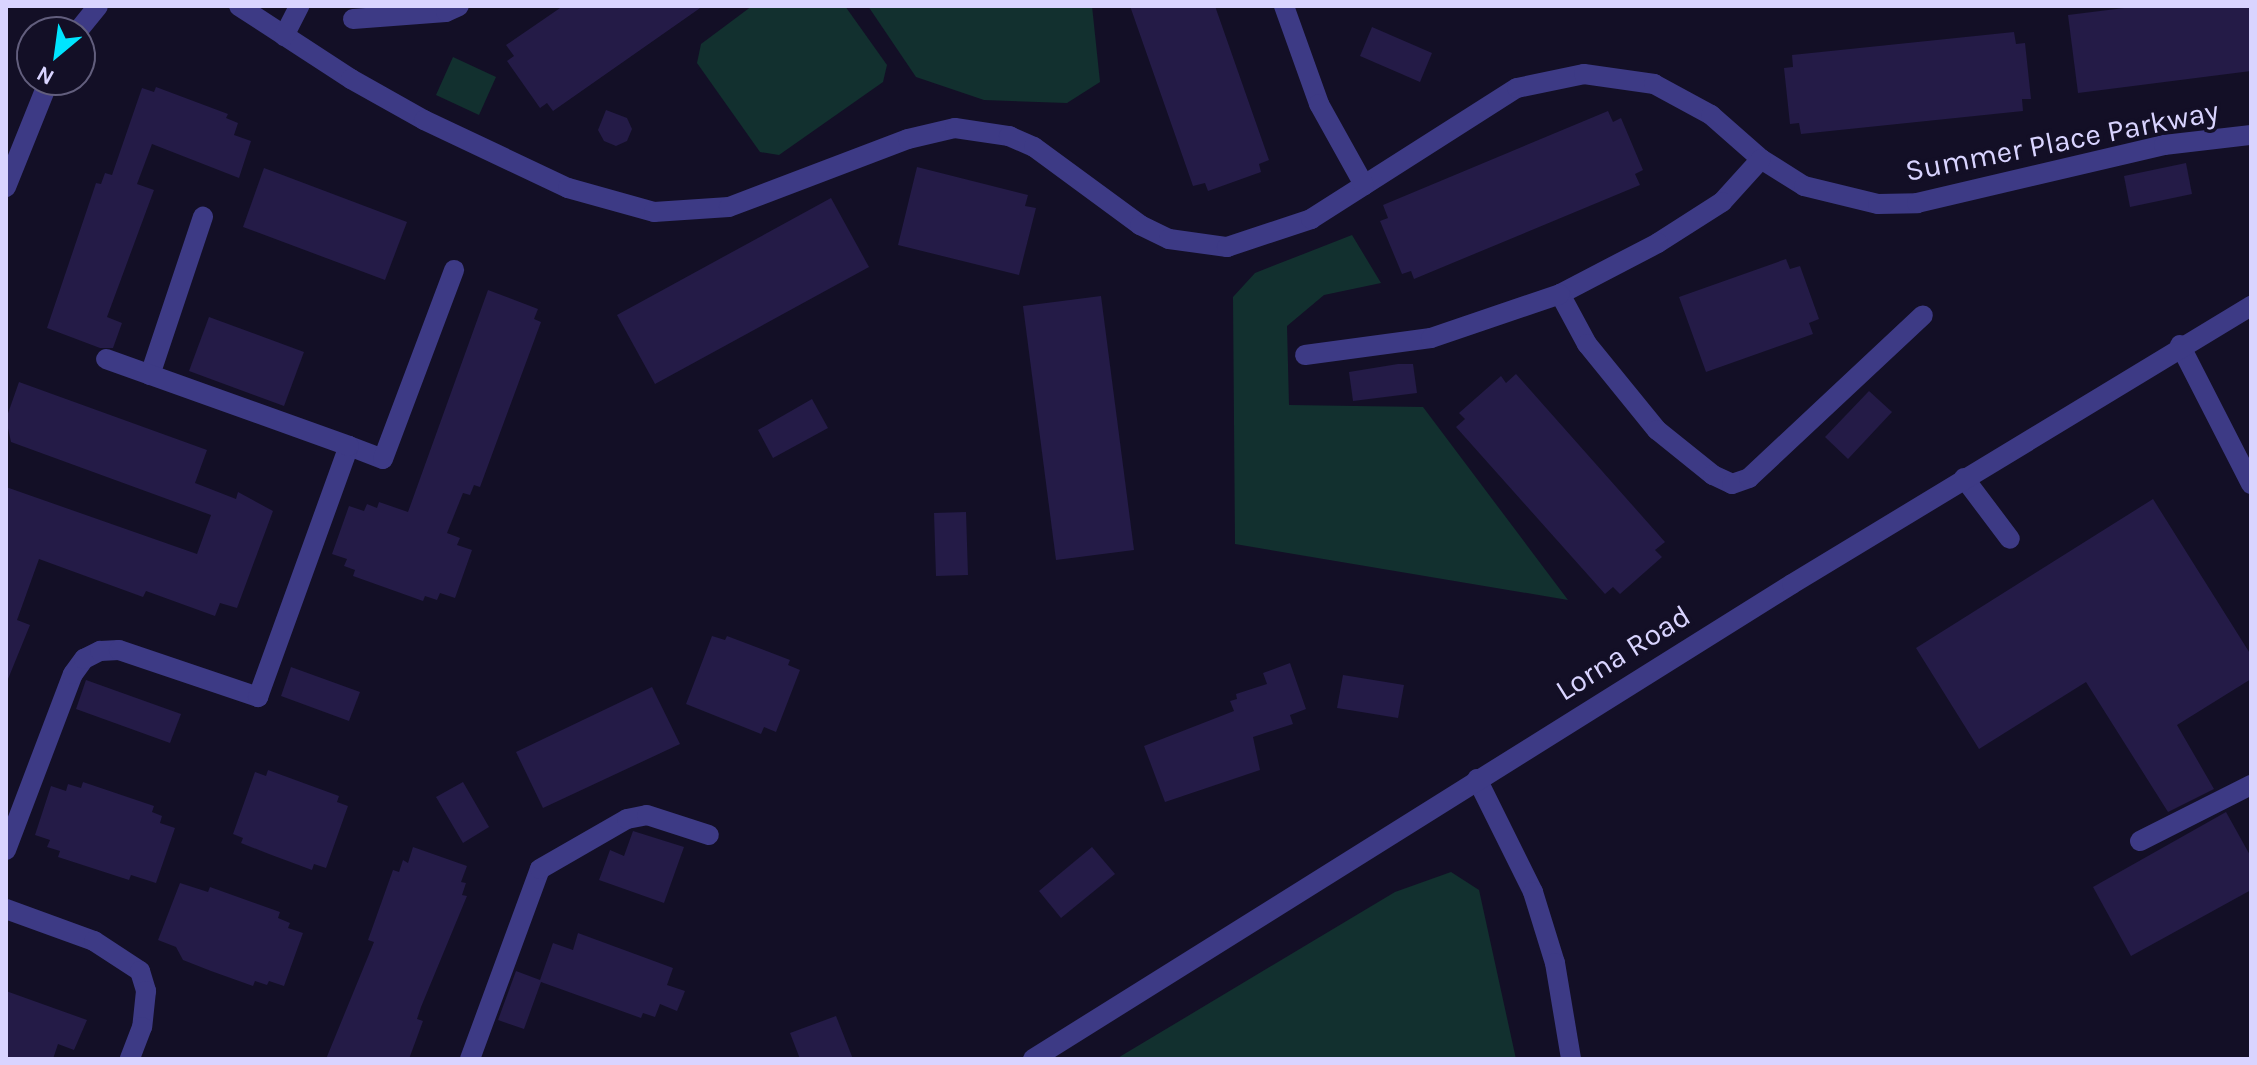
<!DOCTYPE html>
<html>
<head>
<meta charset="utf-8">
<style>
  body { margin:0 }
  #map { position:relative; width:2257px; height:1065px; overflow:hidden; background:#130f26; font-family:Karla,sans-serif }
  div>[style] { position:absolute }
  .green>* { inset:0; background:#12302f }
  .building>* { inset:0; background:#241b47 }
  .minor>* { height:20px; margin:-10px; padding:0 10px; transform-origin:10px; border-radius:10px; background:#3d3a85 }
  span { translate:-50% -50%; white-space:nowrap; text-align:center; line-height:1.15; -webkit-text-stroke:7px #130f26; paint-order:stroke }
  .street-label { font-size:30px; color:#d9d4ff }
  .frame { position:absolute; inset:0; border:8px solid #d9d4ff; pointer-events:none }
  .north { position:absolute; left:16px; top:16px; width:80px; height:80px; box-sizing:border-box; background:#130f26; border:2px solid #625e7d; border-radius:50%; rotate:209deg; font-size:22px; font-weight:700; line-height:32px; text-align:center; color:#d9d4ff }
  .north::after { content:''; display:block; margin:auto; width:28px; height:36px; background:#00e5ff; clip-path:polygon(50% 0,100% 100%,50% 72%,0 100%) }
</style>
</head>
<body>
<div id="map">
  <div class="green">
    <i style="clip-path:polygon(752px 6px,845px 6px,887px 65px,883px 82px,779px 155px,760px 152px,697px 63px,701px 44px)"></i>
    <i style="clip-path:polygon(868px 6px,1092px 6px,1100px 82px,1067px 103px,984px 100px,916px 77px)"></i>
    <i style="clip-path:polygon(453px 57px,496px 77px,479px 115px,436px 95px)"></i>
    <i style="clip-path:polygon(1352px 235px,1381px 283px,1324px 295px,1287px 326px,1289px 405px,1423px 407px,1568px 600px,1235px 544px,1233px 297px,1255px 273px)"></i>
    <i style="clip-path:polygon(1451px 872px,1479px 890px,1516px 1059px,1116px 1059px,1395px 892px)"></i>
  </div>
  <div class="building">
    <i style="clip-path:polygon(563px 6px,703px 6px,553px 111px,547px 103px,540px 108px,507px 61px,514px 56px,506px 45px)"></i>
    <i style="clip-path:polygon(1130px 6px,1215px 6px,1269px 160px,1259px 164px,1261px 172px,1208px 191px,1205px 183px,1193px 186px)"></i>
    <i style="clip-path:polygon(2140px 6px,2251px 6px,2251px 71px,2078px 93px,2068px 15px)"></i>
    <i style="clip-path:polygon(1372px 27px,1432px 53px,1420px 82px,1360px 56px)"></i>
    <i style="clip-path:polygon(2014px 32px,2016px 44px,2025px 43px,2031px 99px,2022px 99px,2023px 111px,1801px 134px,1799px 123px,1790px 124px,1784px 68px,1793px 67px,1792px 55px)"></i>
    <i style="clip-path:polygon(156px 87px,228px 114px,226px 118px,238px 123px,234px 135px,251px 141px,239px 178px,152px 144px,137px 184px,154px 190px,107px 317px,122px 323px,113px 348px,100px 348px,47px 328px,96px 183px,101px 184px,105px 173px,112px 175px,142px 88px,154px 92px)"></i>
    <i style="clip-path:polygon(606px 110px,627px 118px,632px 129px,627px 141px,616px 146px,604px 141px,598px 130px)"></i>
    <i style="clip-path:polygon(1608px 111px,1613px 122px,1621px 118px,1643px 170px,1635px 174px,1640px 185px,1414px 279px,1411px 271px,1402px 274px,1380px 221px,1388px 218px,1383px 205px)"></i>
    <i style="clip-path:polygon(2186px 163px,2192px 194px,2130px 207px,2124px 176px)"></i>
    <i style="clip-path:polygon(917px 167px,1028px 195px,1025px 206px,1036px 208px,1019px 275px,898px 245px)"></i>
    <i style="clip-path:polygon(264px 168px,407px 222px,385px 280px,243px 227px)"></i>
    <i style="clip-path:polygon(831px 198px,869px 267px,655px 384px,617px 315px)"></i>
    <i style="clip-path:polygon(1786px 259px,1790px 269px,1800px 266px,1819px 319px,1809px 323px,1813px 334px,1706px 372px,1679px 297px)"></i>
    <i style="clip-path:polygon(488px 290px,538px 309px,534px 319px,541px 322px,480px 487px,474px 485px,470px 495px,463px 493px,447px 533px,460px 538px,457px 545px,472px 550px,455px 598px,440px 593px,437px 600px,425px 596px,423px 601px,353px 576px,355px 570px,344px 566px,347px 559px,332px 554px,349px 506px,364px 511px,367px 504px,377px 508px,379px 502px,408px 512px)"></i>
    <i style="clip-path:polygon(1101px 296px,1134px 550px,1056px 560px,1023px 306px)"></i>
    <i style="clip-path:polygon(209px 317px,304px 352px,284px 406px,189px 371px)"></i>
    <i style="clip-path:polygon(1398px 364px,1413px 364px,1417px 393px,1353px 401px,1349px 372px)"></i>
    <i style="clip-path:polygon(1516px 374px,1665px 542px,1655px 550px,1662px 557px,1620px 594px,1613px 587px,1605px 594px,1456px 427px,1465px 419px,1459px 413px,1501px 376px,1506px 383px)"></i>
    <i style="clip-path:polygon(19px 382px,207px 450px,195px 483px,236px 499px,238px 492px,273px 511px,237px 608px,220px 603px,215px 616px,146px 591px,143px 597px,39px 559px,17px 620px,30px 625px,6px 684px,6px 487px,197px 554px,211px 515px,11px 442px,6px 419px)"></i>
    <i style="clip-path:polygon(1869px 391px,1892px 412px,1848px 459px,1825px 437px)"></i>
    <i style="clip-path:polygon(812px 399px,828px 428px,773px 458px,758px 430px)"></i>
    <i style="clip-path:polygon(2153px 499px,2251px 655px,2251px 679px,2177px 725px,2214px 789px,2168px 812px,2086px 682px,1979px 749px,1916px 648px)"></i>
    <i style="clip-path:polygon(966px 512px,968px 575px,936px 576px,934px 513px)"></i>
    <i style="clip-path:polygon(712px 636px,725px 640px,727px 636px,790px 660px,788px 665px,800px 670px,776px 732px,764px 727px,761px 734px,686px 704px)"></i>
    <i style="clip-path:polygon(1290px 663px,1306px 709px,1290px 715px,1293px 724px,1253px 737px,1260px 770px,1165px 802px,1144px 746px,1234px 711px,1230px 701px,1237px 699px,1236px 694px,1267px 684px,1263px 673px)"></i>
    <i style="clip-path:polygon(291px 667px,360px 692px,349px 721px,281px 696px)"></i>
    <i style="clip-path:polygon(1343px 675px,1404px 685px,1398px 718px,1337px 708px)"></i>
    <i style="clip-path:polygon(86px 680px,181px 714px,170px 743px,76px 709px)"></i>
    <i style="clip-path:polygon(652px 687px,680px 744px,543px 808px,516px 752px)"></i>
    <i style="clip-path:polygon(268px 770px,339px 796px,337px 802px,348px 806px,326px 868px,314px 864px,312px 870px,269px 854px,241px 843px,243px 838px,233px 834px,255px 772px,266px 776px)"></i>
    <i style="clip-path:polygon(83px 782px,154px 806px,152px 812px,162px 816px,160px 823px,175px 828px,156px 883px,131px 875px,129px 880px,58px 857px,60px 851px,47px 847px,50px 840px,35px 835px,51px 786px,66px 791px,68px 784px,81px 788px)"></i>
    <i style="clip-path:polygon(463px 782px,489px 827px,463px 843px,436px 797px)"></i>
    <i style="clip-path:polygon(2226px 812px,2251px 857px,2251px 890px,2131px 956px,2093px 887px)"></i>
    <i style="clip-path:polygon(633px 831px,684px 847px,664px 903px,599px 880px,610px 850px,624px 856px)"></i>
    <i style="clip-path:polygon(413px 847px,467px 866px,461px 882px,466px 883px,462px 895px,467px 896px,421px 1007px,417px 1019px,423px 1021px,409px 1059px,326px 1059px,374px 942px,368px 940px,393px 870px,399px 872px,403px 860px,408px 863px)"></i>
    <i style="clip-path:polygon(1092px 847px,1115px 874px,1061px 918px,1039px 891px)"></i>
    <i style="clip-path:polygon(180px 883px,208px 892px,210px 887px,280px 912px,278px 918px,290px 923px,288px 928px,303px 933px,284px 986px,269px 981px,267px 985px,255px 981px,253px 986px,211px 971px,183px 960px,176px 947px,158px 940px)"></i>
    <i style="clip-path:polygon(578px 933px,673px 968px,667px 985px,685px 991px,677px 1011px,660px 1004px,655px 1017px,643px 1013px,641px 1018px,541px 982px,524px 1029px,498px 1020px,516px 971px,540px 980px,553px 943px,573px 950px)"></i>
    <i style="clip-path:polygon(6px 991px,87px 1020px,74px 1050px,58px 1044px,53px 1059px,6px 1059px)"></i>
    <i style="clip-path:polygon(836px 1016px,853px 1059px,800px 1059px,790px 1033px)"></i>
  </div>
  <div class="minor">
    <i style="left:239px;top:6px;width:134px;rotate:33.1deg"></i>
    <i style="left:351px;top:79px;width:84px;rotate:29.3deg"></i>
    <i style="left:424px;top:120px;width:159px;rotate:25.3deg"></i>
    <i style="left:568px;top:188px;width:89px;rotate:15.6deg"></i>
    <i style="left:654px;top:212px;width:75px;rotate:-3.8deg"></i>
    <i style="left:729px;top:207px;width:191px;rotate:-20.8deg"></i>
    <i style="left:908px;top:139px;width:48px;rotate:-13.2deg"></i>
    <i style="left:955px;top:128px;width:55px;rotate:8.4deg"></i>
    <i style="left:1009px;top:136px;width:27px;rotate:24deg"></i>
    <i style="left:1034px;top:147px;width:132px;rotate:36.3deg"></i>
    <i style="left:1140px;top:225px;width:32px;rotate:26deg"></i>
    <i style="left:1169px;top:239px;width:59px;rotate:7.9deg"></i>
    <i style="left:1227px;top:247px;width:89px;rotate:-18.4deg"></i>
    <i style="left:1311px;top:219px;width:244px;rotate:-32.5deg"></i>
    <i style="left:1517px;top:88px;width:68px;rotate:-11.8deg"></i>
    <i style="left:1584px;top:74px;width:71px;rotate:8.1deg"></i>
    <i style="left:1654px;top:84px;width:65px;rotate:28.5deg"></i>
    <i style="left:1711px;top:115px;width:67px;rotate:41.3deg"></i>
    <i style="left:1761px;top:159px;width:51px;rotate:32.1deg"></i>
    <i style="left:1804px;top:186px;width:76px;rotate:13.7deg"></i>
    <i style="left:1878px;top:204px;width:39px;rotate:-1deg"></i>
    <i style="left:1917px;top:203px;width:254px;rotate:-13.2deg"></i>
    <i style="left:2164px;top:145px;width:88px;rotate:-6.6deg"></i>
    <i style="left:1284px;top:6px;width:104px;rotate:70.3deg"></i>
    <i style="left:1319px;top:104px;width:93px;rotate:60.9deg"></i>
    <i style="left:353px;top:19px;width:93px;rotate:-4.3deg"></i>
    <i style="left:446px;top:12px;width:14px;rotate:-25deg"></i>
    <i style="left:77px;top:32px;width:33px;rotate:-51deg"></i>
    <i style="left:284px;top:36px;width:34px;rotate:-63deg"></i>
    <i style="left:1761px;top:159px;width:58px;rotate:132.2deg"></i>
    <i style="left:1722px;top:202px;width:76px;rotate:147.4deg"></i>
    <i style="left:1658px;top:243px;width:110px;rotate:152.5deg"></i>
    <i style="left:1560px;top:294px;width:57px;rotate:61.6deg"></i>
    <i style="left:1587px;top:344px;width:111px;rotate:50.9deg"></i>
    <i style="left:1657px;top:430px;width:72px;rotate:38.8deg"></i>
    <i style="left:1713px;top:475px;width:21px;rotate:25deg"></i>
    <i style="left:1732px;top:484px;width:18px;rotate:-19deg"></i>
    <i style="left:1749px;top:478px;width:238px;rotate:-43.1deg"></i>
    <i style="left:6px;top:187px;width:115px;rotate:-68.1deg"></i>
    <i style="left:2180px;top:345px;width:156px;rotate:62.9deg"></i>
    <i style="left:1305px;top:355px;width:127px;rotate:-7.7deg"></i>
    <i style="left:1431px;top:338px;width:136px;rotate:-18.8deg"></i>
    <i style="left:150px;top:375px;width:167px;rotate:-71.5deg"></i>
    <i style="left:349px;top:446px;width:36px;rotate:21deg"></i>
    <i style="left:383px;top:459px;width:202px;rotate:-69.4deg"></i>
    <i style="left:1964px;top:478px;width:76px;rotate:53deg"></i>
    <i style="left:1477px;top:779px;width:126px;rotate:63.6deg"></i>
    <i style="left:1533px;top:892px;width:74px;rotate:72.8deg"></i>
    <i style="left:1555px;top:963px;width:97px;rotate:80.5deg"></i>
    <i style="left:2140px;top:841px;width:124px;rotate:-26.8deg"></i>
    <i style="left:6px;top:850px;width:188px;rotate:-69.2deg"></i>
    <i style="left:73px;top:674px;width:19px;rotate:-54deg"></i>
    <i style="left:84px;top:659px;width:18px;rotate:-27deg"></i>
    <i style="left:100px;top:651px;width:19px;rotate:-3deg"></i>
    <i style="left:119px;top:650px;width:147px;rotate:18.7deg"></i>
    <i style="left:258px;top:697px;width:267px;rotate:-70.1deg"></i>
    <i style="left:349px;top:446px;width:258px;rotate:-160.3deg"></i>
    <i style="left:6px;top:909px;width:94px;rotate:20deg"></i>
    <i style="left:94px;top:941px;width:55px;rotate:33.1deg"></i>
    <i style="left:140px;top:971px;width:21px;rotate:73deg"></i>
    <i style="left:146px;top:991px;width:36px;rotate:96deg"></i>
    <i style="left:142px;top:1027px;width:34px;rotate:111deg"></i>
    <i style="left:470px;top:1059px;width:202px;rotate:-69.8deg"></i>
    <i style="left:540px;top:869px;width:100px;rotate:-29.9deg"></i>
    <i style="left:627px;top:819px;width:20px;rotate:-11deg"></i>
    <i style="left:647px;top:815px;width:65px;rotate:17.9deg"></i>
    <i style="left:1033px;top:1059px;width:895px;rotate:-32.04deg"></i>
    <i style="left:1792px;top:584px;width:537px;rotate:-31.2deg"></i>
  </div>
  <div class="street-label">
    <span style="left:2062px;top:141px;rotate:-11deg">Summer Place Parkway</span>
    <span style="left:1623px;top:653px;rotate:-32deg">Lorna Road</span>
  </div>
  <div class="frame"></div>
  <div class="north">N</div>
</div>
</body>
</html>
